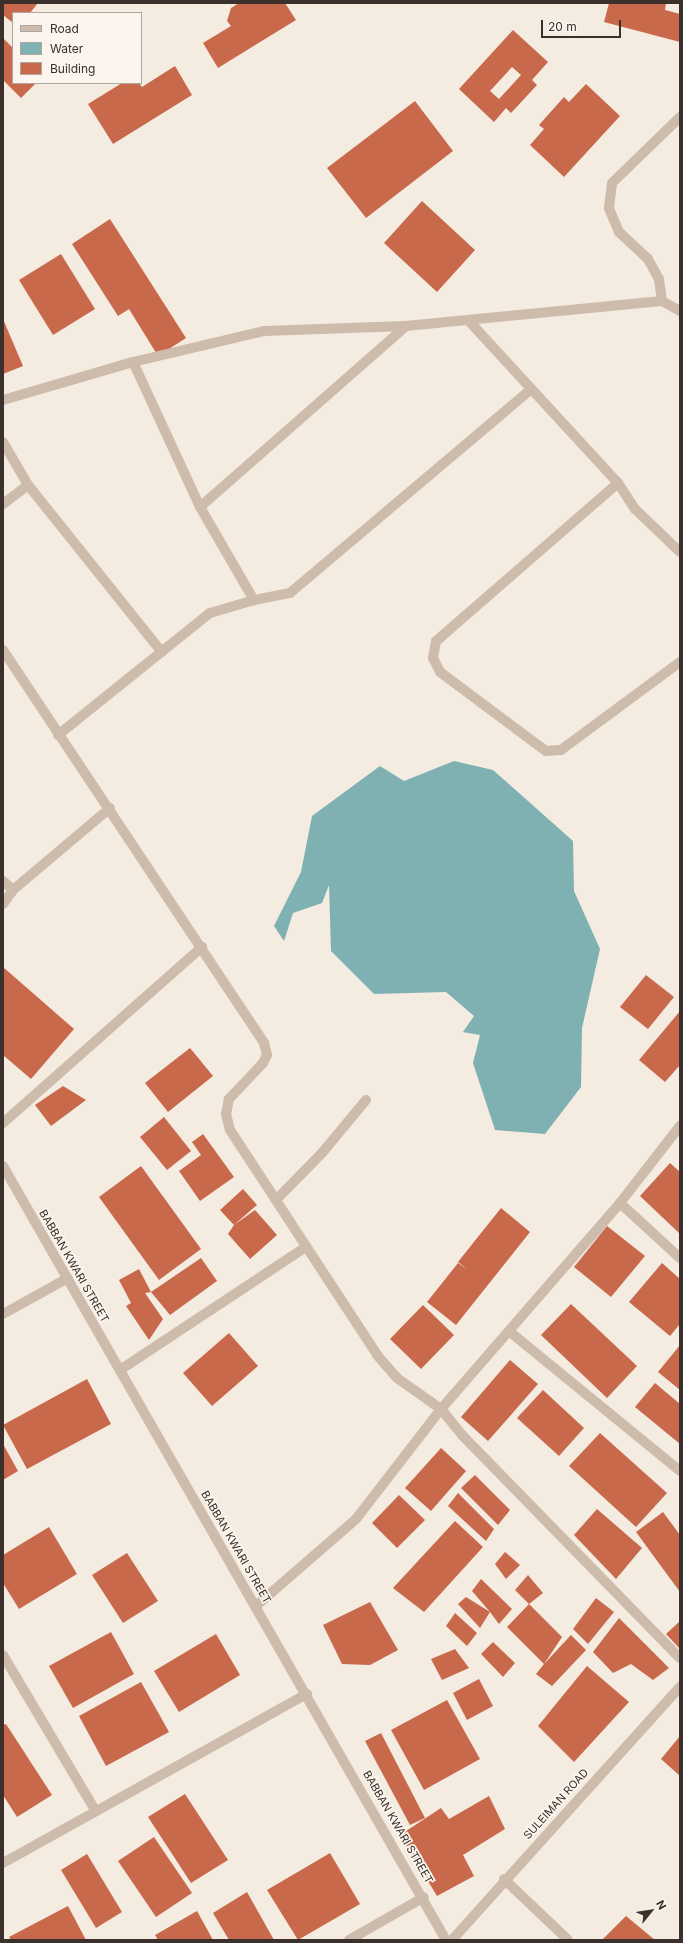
<!DOCTYPE html>
<html>
<head>
<meta charset="utf-8">
<style>
  body { margin:0 }
  #map { position:relative; width:683px; height:1943px; overflow:hidden; background:#f4ebe1; font-family:Inter,sans-serif }
  div>[style] { position:absolute }
  .water>* { inset:0; background:#7fb0b2 }
  .building>* { inset:0; background:#c8694b }
  .minor>* { height:10px; margin:-5px; padding:0 5px; transform-origin:5px; border-radius:5px; background:#cdbbac }
  .tertiary>* { height:10px; margin:-5px; padding:0 5px; transform-origin:5px; border-radius:5px; background:#cdbbac }
  span { translate:-50% -50%; white-space:nowrap; text-align:center; line-height:1.15; -webkit-text-stroke:3.5px #fbf5ee; paint-order:stroke }
  .street-label { font-size:11px; color:#3b302b }
  .frame { position:absolute; inset:0; border:4px solid #3b302b; pointer-events:none }
  .legend { position:absolute; left:12px; top:12px; width:130px; height:72px; box-sizing:border-box; background:#fbf5ee; border:1px solid #aea6a0; margin:0; padding:5px 7px; list-style:none; font-size:12px; color:#3b302b }
  .legend li { display:flex; align-items:center; gap:8px; height:20px }
  .legend b { width:20px; border:1px solid #aea6a0 }
  .north { position:absolute; left:631px; top:1891px; width:40px; height:40px; -webkit-text-stroke:3px #fbf5ee; paint-order:stroke; rotate:60deg; font-size:11px; font-weight:700; line-height:16px; text-align:center; color:#3b302b }
  .north::after { content:''; display:block; margin:auto; width:14px; height:18px; background:#3b302b; clip-path:polygon(50% 0,100% 100%,50% 72%,0 100%) }
  .scale { position:absolute; left:541px; top:20px; width:80px; height:18px; box-sizing:border-box; border:2px solid #3b302b; border-top:0; padding-left:5px; font-size:12px; line-height:14px; white-space:nowrap; color:#3b302b; -webkit-text-stroke:3px #fbf5ee; paint-order:stroke }
</style>
</head>
<body>
<div id="map">
  <div class="water">
    <i style="clip-path:polygon(454px 761px,493px 770px,573px 841px,574px 891px,600px 949px,582px 1028px,581px 1087px,545px 1134px,495px 1130px,473px 1063px,480px 1035px,463px 1032px,474px 1016px,446px 992px,374px 994px,331px 951px,329px 885px,322px 903px,293px 913px,284px 941px,274px 926px,301px 872px,312px 816px,380px 766px,404px 781px)"></i>
  </div>
  <div class="building">
    <i style="clip-path:polygon(3px 3px,38px 3px,30px 13px,13px 13px,13px 23px,3px 15px)"></i>
    <i style="clip-path:polygon(239px 3px,285px 3px,296px 20px,218px 68px,203px 43px,231px 26px,227px 21px,231px 8px)"></i>
    <i style="clip-path:polygon(609px 3px,666px 3px,665px 10px,680px 14px,680px 42px,604px 22px)"></i>
    <i style="clip-path:polygon(evenodd,513px 30px,548px 62px,532px 80px,537px 85px,511px 113px,506px 108px,494px 122px,459px 89px,513px 30px,512px 67px,521px 75px,499px 99px,490px 91px,512px 67px)"></i>
    <i style="clip-path:polygon(3px 38px,13px 48px,13px 83px,36px 83px,21px 98px,3px 80px)"></i>
    <i style="clip-path:polygon(175px 66px,192px 95px,113px 144px,88px 104px,122px 83px,139px 83px,142px 87px)"></i>
    <i style="clip-path:polygon(586px 84px,620px 116px,564px 177px,530px 145px,544px 129px,539px 125px,564px 97px,569px 102px)"></i>
    <i style="clip-path:polygon(415px 101px,453px 151px,366px 218px,327px 168px)"></i>
    <i style="clip-path:polygon(422px 201px,475px 250px,437px 292px,384px 243px)"></i>
    <i style="clip-path:polygon(110px 219px,186px 338px,158px 356px,129px 309px,118px 316px,72px 244px)"></i>
    <i style="clip-path:polygon(61px 254px,95px 309px,53px 335px,19px 280px)"></i>
    <i style="clip-path:polygon(3px 319px,23px 366px,3px 374px)"></i>
    <i style="clip-path:polygon(3px 967px,74px 1029px,31px 1079px,3px 1055px)"></i>
    <i style="clip-path:polygon(646px 975px,674px 997px,648px 1029px,620px 1007px)"></i>
    <i style="clip-path:polygon(680px 1011px,680px 1065px,665px 1082px,639px 1060px)"></i>
    <i style="clip-path:polygon(190px 1048px,213px 1076px,168px 1112px,145px 1083px)"></i>
    <i style="clip-path:polygon(63px 1086px,86px 1100px,51px 1126px,35px 1105px)"></i>
    <i style="clip-path:polygon(164px 1117px,191px 1151px,167px 1170px,140px 1137px)"></i>
    <i style="clip-path:polygon(203px 1134px,234px 1177px,200px 1201px,179px 1171px,201px 1155px,192px 1142px)"></i>
    <i style="clip-path:polygon(670px 1163px,680px 1172px,679px 1233px,640px 1196px)"></i>
    <i style="clip-path:polygon(141px 1166px,201px 1249px,159px 1280px,99px 1197px)"></i>
    <i style="clip-path:polygon(243px 1189px,257px 1205px,234px 1225px,255px 1210px,277px 1235px,250px 1259px,228px 1234px,234px 1225px,220px 1210px)"></i>
    <i style="clip-path:polygon(501px 1208px,530px 1232px,456px 1325px,427px 1302px,458px 1263px,467px 1269px,458px 1262px)"></i>
    <i style="clip-path:polygon(607px 1226px,645px 1256px,611px 1297px,574px 1267px)"></i>
    <i style="clip-path:polygon(201px 1258px,217px 1281px,170px 1315px,151px 1292px)"></i>
    <i style="clip-path:polygon(662px 1263px,680px 1279px,680px 1324px,670px 1336px,629px 1302px)"></i>
    <i style="clip-path:polygon(139px 1269px,151px 1292px,145px 1293px,163px 1319px,149px 1340px,126px 1306px,131px 1303px,119px 1280px)"></i>
    <i style="clip-path:polygon(571px 1304px,637px 1366px,607px 1398px,541px 1335px)"></i>
    <i style="clip-path:polygon(423px 1305px,454px 1335px,421px 1369px,390px 1339px)"></i>
    <i style="clip-path:polygon(229px 1333px,258px 1366px,212px 1406px,183px 1373px)"></i>
    <i style="clip-path:polygon(680px 1345px,680px 1390px,658px 1372px)"></i>
    <i style="clip-path:polygon(510px 1360px,538px 1384px,488px 1441px,461px 1417px)"></i>
    <i style="clip-path:polygon(87px 1379px,111px 1424px,27px 1469px,3px 1425px)"></i>
    <i style="clip-path:polygon(655px 1383px,680px 1404px,680px 1444px,635px 1407px)"></i>
    <i style="clip-path:polygon(543px 1390px,584px 1428px,559px 1456px,517px 1418px)"></i>
    <i style="clip-path:polygon(600px 1433px,667px 1493px,636px 1527px,569px 1466px)"></i>
    <i style="clip-path:polygon(3px 1444px,18px 1471px,3px 1480px)"></i>
    <i style="clip-path:polygon(441px 1448px,466px 1471px,431px 1511px,405px 1488px)"></i>
    <i style="clip-path:polygon(475px 1475px,510px 1510px,498px 1525px,461px 1488px)"></i>
    <i style="clip-path:polygon(458px 1493px,494px 1529px,486px 1541px,448px 1506px)"></i>
    <i style="clip-path:polygon(399px 1495px,425px 1520px,397px 1548px,372px 1523px)"></i>
    <i style="clip-path:polygon(597px 1509px,642px 1548px,616px 1579px,574px 1535px)"></i>
    <i style="clip-path:polygon(663px 1512px,680px 1535px,680px 1592px,636px 1532px)"></i>
    <i style="clip-path:polygon(455px 1521px,483px 1547px,424px 1612px,393px 1588px)"></i>
    <i style="clip-path:polygon(49px 1527px,77px 1574px,19px 1609px,3px 1583px,3px 1555px)"></i>
    <i style="clip-path:polygon(505px 1552px,520px 1565px,506px 1579px,495px 1564px)"></i>
    <i style="clip-path:polygon(127px 1553px,158px 1601px,123px 1623px,92px 1575px)"></i>
    <i style="clip-path:polygon(528px 1575px,543px 1593px,529px 1604px,562px 1637px,544px 1664px,571px 1635px,586px 1650px,552px 1686px,536px 1674px,544px 1664px,507px 1627px,529px 1604px,515px 1590px)"></i>
    <i style="clip-path:polygon(481px 1579px,512px 1609px,499px 1624px,490px 1612px,480px 1628px,458px 1604px,466px 1597px,490px 1612px,472px 1591px)"></i>
    <i style="clip-path:polygon(596px 1598px,614px 1612px,588px 1644px,573px 1629px)"></i>
    <i style="clip-path:polygon(370px 1602px,398px 1650px,370px 1665px,342px 1664px,323px 1625px)"></i>
    <i style="clip-path:polygon(455px 1613px,477px 1633px,467px 1646px,446px 1626px)"></i>
    <i style="clip-path:polygon(619px 1618px,669px 1668px,653px 1680px,631px 1664px,613px 1673px,593px 1652px)"></i>
    <i style="clip-path:polygon(680px 1621px,680px 1649px,666px 1634px)"></i>
    <i style="clip-path:polygon(111px 1632px,134px 1674px,73px 1708px,49px 1666px)"></i>
    <i style="clip-path:polygon(216px 1634px,240px 1675px,179px 1712px,154px 1671px)"></i>
    <i style="clip-path:polygon(493px 1642px,515px 1663px,503px 1677px,481px 1654px)"></i>
    <i style="clip-path:polygon(455px 1649px,469px 1668px,442px 1680px,431px 1659px)"></i>
    <i style="clip-path:polygon(587px 1666px,629px 1702px,574px 1762px,538px 1726px)"></i>
    <i style="clip-path:polygon(479px 1679px,493px 1706px,467px 1720px,453px 1693px)"></i>
    <i style="clip-path:polygon(141px 1682px,169px 1732px,106px 1766px,79px 1716px)"></i>
    <i style="clip-path:polygon(447px 1700px,480px 1759px,424px 1790px,391px 1730px)"></i>
    <i style="clip-path:polygon(6px 1724px,52px 1795px,17px 1817px,3px 1795px,3px 1725px)"></i>
    <i style="clip-path:polygon(381px 1733px,425px 1818px,410px 1825px,365px 1741px)"></i>
    <i style="clip-path:polygon(680px 1736px,680px 1776px,661px 1759px)"></i>
    <i style="clip-path:polygon(185px 1794px,228px 1860px,191px 1883px,148px 1817px)"></i>
    <i style="clip-path:polygon(489px 1796px,505px 1829px,463px 1855px,474px 1876px,437px 1896px,400px 1835px,441px 1808px,449px 1819px)"></i>
    <i style="clip-path:polygon(154px 1837px,192px 1893px,156px 1917px,118px 1861px)"></i>
    <i style="clip-path:polygon(330px 1853px,360px 1904px,298px 1940px,267px 1890px)"></i>
    <i style="clip-path:polygon(87px 1854px,122px 1912px,96px 1928px,61px 1870px)"></i>
    <i style="clip-path:polygon(247px 1892px,274px 1940px,229px 1940px,213px 1913px)"></i>
    <i style="clip-path:polygon(68px 1906px,86px 1940px,11px 1940px,9px 1937px)"></i>
    <i style="clip-path:polygon(197px 1911px,213px 1940px,158px 1940px,155px 1935px)"></i>
    <i style="clip-path:polygon(626px 1916px,655px 1940px,602px 1940px)"></i>
  </div>
  <div class="minor">
    <i style="left:662px;top:301px;width:22px;rotate:-98deg"></i>
    <i style="left:659px;top:279px;width:23px;rotate:-119deg"></i>
    <i style="left:648px;top:259px;width:40px;rotate:-137deg"></i>
    <i style="left:619px;top:232px;width:26px;rotate:-113deg"></i>
    <i style="left:609px;top:208px;width:25px;rotate:-83deg"></i>
    <i style="left:612px;top:183px;width:95px;rotate:-44.1deg"></i>
    <i style="left:468px;top:320px;width:222px;rotate:47.4deg"></i>
    <i style="left:618px;top:483px;width:31px;rotate:57deg"></i>
    <i style="left:635px;top:509px;width:62px;rotate:43.7deg"></i>
    <i style="left:133px;top:362px;width:160px;rotate:65.2deg"></i>
    <i style="left:200px;top:507px;width:108px;rotate:59.9deg"></i>
    <i style="left:3px;top:400px;width:135px;rotate:-16.3deg"></i>
    <i style="left:133px;top:362px;width:135px;rotate:-13.3deg"></i>
    <i style="left:264px;top:331px;width:142px;rotate:-2deg"></i>
    <i style="left:406px;top:326px;width:257px;rotate:-5.6deg"></i>
    <i style="left:662px;top:301px;width:21px;rotate:29deg"></i>
    <i style="left:3px;top:442px;width:50px;rotate:59.8deg"></i>
    <i style="left:28px;top:485px;width:214px;rotate:51.3deg"></i>
    <i style="left:618px;top:483px;width:241px;rotate:139deg"></i>
    <i style="left:436px;top:641px;width:17px;rotate:100deg"></i>
    <i style="left:433px;top:658px;width:16px;rotate:63deg"></i>
    <i style="left:440px;top:672px;width:132px;rotate:36.7deg"></i>
    <i style="left:546px;top:751px;width:15px;rotate:-4deg"></i>
    <i style="left:561px;top:750px;width:148px;rotate:-36.5deg"></i>
    <i style="left:3px;top:504px;width:31px;rotate:-37deg"></i>
    <i style="left:200px;top:507px;width:274px;rotate:-41.3deg"></i>
    <i style="left:3px;top:650px;width:472px;rotate:56.4deg"></i>
    <i style="left:264px;top:1043px;width:12px;rotate:76deg"></i>
    <i style="left:267px;top:1055px;width:9px;rotate:117deg"></i>
    <i style="left:263px;top:1063px;width:50px;rotate:133.4deg"></i>
    <i style="left:229px;top:1099px;width:15px;rotate:101deg"></i>
    <i style="left:226px;top:1114px;width:16px;rotate:76deg"></i>
    <i style="left:230px;top:1130px;width:269px;rotate:56.8deg"></i>
    <i style="left:377px;top:1355px;width:30px;rotate:49deg"></i>
    <i style="left:397px;top:1378px;width:54px;rotate:35.2deg"></i>
    <i style="left:441px;top:1409px;width:35px;rotate:51deg"></i>
    <i style="left:463px;top:1436px;width:310px;rotate:45.7deg"></i>
    <i style="left:58px;top:735px;width:195px;rotate:-38.8deg"></i>
    <i style="left:210px;top:613px;width:46px;rotate:-16.5deg"></i>
    <i style="left:254px;top:600px;width:37px;rotate:-11deg"></i>
    <i style="left:290px;top:593px;width:316px;rotate:-40.2deg"></i>
    <i style="left:3px;top:881px;width:13px;rotate:42deg"></i>
    <i style="left:3px;top:904px;width:17px;rotate:-54deg"></i>
    <i style="left:13px;top:890px;width:127px;rotate:-40.2deg"></i>
    <i style="left:3px;top:1123px;width:266px;rotate:-41.5deg"></i>
    <i style="left:276px;top:1200px;width:66px;rotate:-45.6deg"></i>
    <i style="left:322px;top:1153px;width:69px;rotate:-50.3deg"></i>
    <i style="left:620px;top:1203px;width:81px;rotate:42.5deg"></i>
    <i style="left:3px;top:1314px;width:74px;rotate:-29deg"></i>
    <i style="left:509px;top:1331px;width:221px;rotate:39.3deg"></i>
    <i style="left:120px;top:1370px;width:223px;rotate:-33.5deg"></i>
    <i style="left:256px;top:1606px;width:133px;rotate:-41deg"></i>
    <i style="left:356px;top:1519px;width:139px;rotate:-52.3deg"></i>
    <i style="left:441px;top:1409px;width:273px;rotate:-49deg"></i>
    <i style="left:620px;top:1203px;width:98px;rotate:-52.1deg"></i>
    <i style="left:3px;top:1655px;width:180px;rotate:59.3deg"></i>
    <i style="left:3px;top:1863px;width:348px;rotate:-29.1deg"></i>
    <i style="left:504px;top:1879px;width:88px;rotate:43.6deg"></i>
    <i style="left:349px;top:1940px;width:86px;rotate:-29.8deg"></i>
  </div>
  <div class="tertiary">
    <i style="left:3px;top:1166px;width:892px;rotate:60.22deg"></i>
    <i style="left:452px;top:1940px;width:341px;rotate:-48deg"></i>
  </div>
  <div class="street-label">
    <span style="left:74px;top:1266px;rotate:60deg">BABBAN KWARI STREET</span>
    <span style="left:236px;top:1547px;rotate:60deg">BABBAN KWARI STREET</span>
    <span style="left:556px;top:1804px;rotate:-48deg">SULEIMAN ROAD</span>
    <span style="left:398px;top:1827px;rotate:60deg">BABBAN KWARI STREET</span>
  </div>
  <div class="frame"></div>
  <ul class="legend">
  <li><b style="height:5px;background:#cdbbac"></b>Road</li>
  <li><b style="height:11px;background:#7fb0b2"></b>Water</li>
  <li><b style="height:11px;background:#c8694b"></b>Building</li>
  </ul>
  <div class="north">N</div>
  <div class="scale">20 m</div>
</div>
</body>
</html>
